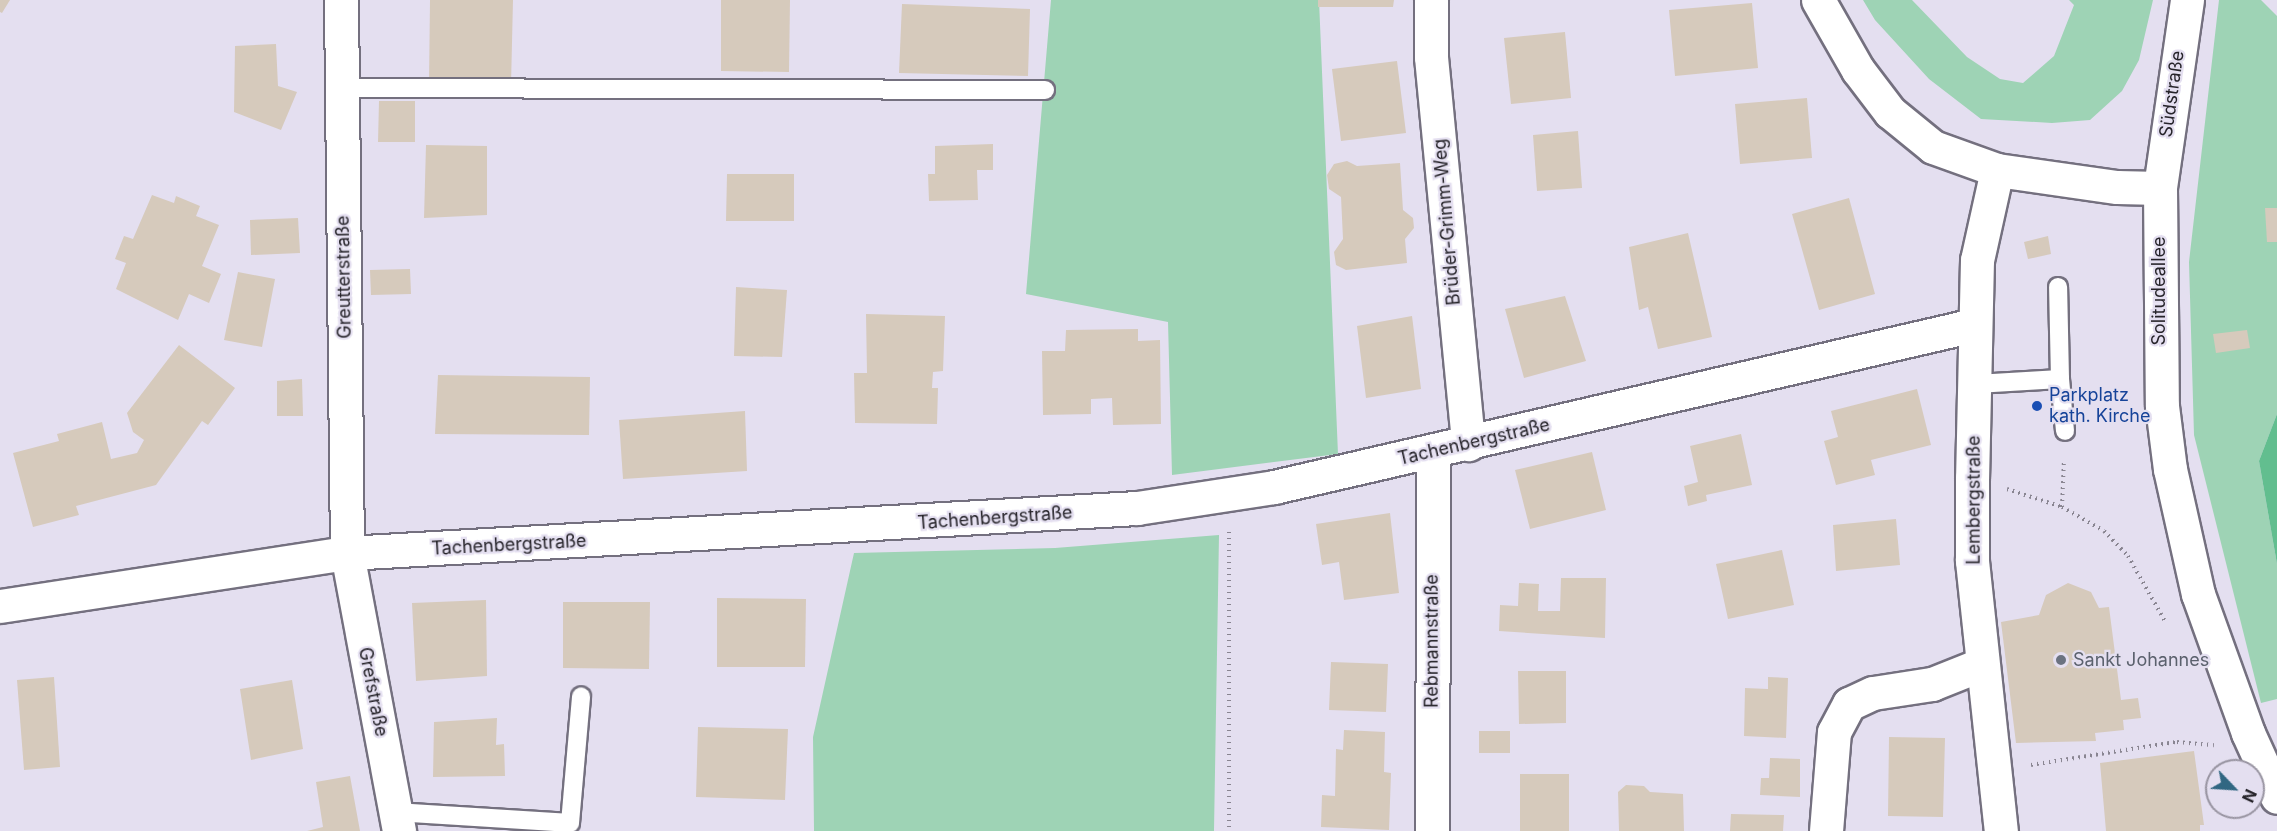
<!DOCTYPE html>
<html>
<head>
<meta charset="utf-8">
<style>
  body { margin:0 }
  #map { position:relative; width:2277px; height:831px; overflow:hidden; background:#e4dff0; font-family:Inter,sans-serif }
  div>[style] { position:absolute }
  .green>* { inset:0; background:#9ed3b5 }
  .forest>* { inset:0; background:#62be8f }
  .building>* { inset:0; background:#d6cabc }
  .path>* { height:4px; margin-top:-2px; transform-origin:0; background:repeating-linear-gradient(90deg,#898591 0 1.5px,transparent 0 6px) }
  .roads { filter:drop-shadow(2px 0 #74707f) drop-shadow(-2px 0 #74707f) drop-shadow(0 2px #74707f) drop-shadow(0 -2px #74707f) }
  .lane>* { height:18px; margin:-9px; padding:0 9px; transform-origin:9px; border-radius:9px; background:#fff }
  .street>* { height:33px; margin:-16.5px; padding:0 16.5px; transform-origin:16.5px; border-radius:16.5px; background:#fff }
  .secondary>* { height:33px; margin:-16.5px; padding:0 16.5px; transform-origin:16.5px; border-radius:16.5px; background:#fff }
  .dots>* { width:16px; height:16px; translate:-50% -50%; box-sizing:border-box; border:3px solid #e4dff0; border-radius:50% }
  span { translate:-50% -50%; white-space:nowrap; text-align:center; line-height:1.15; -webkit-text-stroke:4.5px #e4dff0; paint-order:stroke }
  .street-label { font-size:18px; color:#26242a }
  .transit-label { font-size:18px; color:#164399 }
  .left { translate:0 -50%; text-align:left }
  .worship-label { font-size:18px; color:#5b616d }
  .north { position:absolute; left:2205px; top:759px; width:60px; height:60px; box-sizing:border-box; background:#e4dff0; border:2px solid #9894a1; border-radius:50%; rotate:115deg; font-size:16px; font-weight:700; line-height:24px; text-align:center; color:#26242a }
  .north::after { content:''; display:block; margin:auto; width:21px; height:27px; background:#316782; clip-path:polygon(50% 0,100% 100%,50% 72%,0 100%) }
</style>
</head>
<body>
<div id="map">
  <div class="green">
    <i style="clip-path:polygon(1051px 0,1319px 0,1338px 454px,1172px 475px,1168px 322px,1026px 294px)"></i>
    <i style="clip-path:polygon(1863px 0,1912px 0,1967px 57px,2000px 79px,2023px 83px,2054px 56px,2074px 5px,2069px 0,2153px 0,2139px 60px,2122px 91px,2090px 120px,2052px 123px,1981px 119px,1929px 79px,1875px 20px)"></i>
    <i style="clip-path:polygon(2219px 0,2261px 0,2277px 16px,2277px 414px,2259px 461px,2277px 564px,2277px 699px,2261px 703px,2194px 435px,2189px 262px)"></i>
    <i style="clip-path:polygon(1219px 535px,1214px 831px,814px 831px,813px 737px,854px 553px,1055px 548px)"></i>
  </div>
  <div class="forest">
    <i style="clip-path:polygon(2277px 414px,2277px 564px,2259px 461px)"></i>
  </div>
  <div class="building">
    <i style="clip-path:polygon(0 0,10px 0,2px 13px,0 12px)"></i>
    <i style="clip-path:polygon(430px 0,513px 0,511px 85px,429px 84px)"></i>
    <i style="clip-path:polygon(721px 0,790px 0,789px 72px,721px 71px)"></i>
    <i style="clip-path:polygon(1318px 0,1394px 0,1393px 7px,1318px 7px)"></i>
    <i style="clip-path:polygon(1752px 3px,1758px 68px,1675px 76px,1669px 10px)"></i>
    <i style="clip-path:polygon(902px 4px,1030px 9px,1028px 76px,899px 73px)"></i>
    <i style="clip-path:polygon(1565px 32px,1571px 98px,1511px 104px,1504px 38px)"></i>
    <i style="clip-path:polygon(276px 44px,278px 86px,297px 92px,281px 130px,234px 112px,235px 46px)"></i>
    <i style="clip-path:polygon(1397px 61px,1406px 133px,1341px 141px,1332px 69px)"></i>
    <i style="clip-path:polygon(1807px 98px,1812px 158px,1740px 164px,1735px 104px)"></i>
    <i style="clip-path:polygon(379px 101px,415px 101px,415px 142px,378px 142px)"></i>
    <i style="clip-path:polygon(1578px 131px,1582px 188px,1537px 191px,1533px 135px)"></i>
    <i style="clip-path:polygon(993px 144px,993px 170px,977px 170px,978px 200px,929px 201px,928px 174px,935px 174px,935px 146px)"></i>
    <i style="clip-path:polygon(426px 145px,487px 146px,487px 215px,424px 218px)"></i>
    <i style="clip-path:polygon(1347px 161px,1357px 166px,1400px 163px,1403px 210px,1413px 218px,1414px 228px,1405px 239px,1407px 263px,1346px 270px,1336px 265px,1334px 252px,1343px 239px,1341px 197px,1329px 189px,1327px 175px,1334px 164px)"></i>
    <i style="clip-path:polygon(727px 174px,794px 174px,794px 221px,726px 221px)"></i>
    <i style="clip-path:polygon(152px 195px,174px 203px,176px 196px,200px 206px,196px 216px,219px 225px,202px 266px,221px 274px,209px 303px,189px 294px,178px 320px,116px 289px,126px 263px,115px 259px,124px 236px,133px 239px)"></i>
    <i style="clip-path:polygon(1849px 198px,1875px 294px,1819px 310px,1792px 214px)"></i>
    <i style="clip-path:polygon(2265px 208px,2277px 208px,2277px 242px,2267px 242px)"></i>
    <i style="clip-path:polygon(298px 218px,300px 253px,251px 255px,250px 220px)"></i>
    <i style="clip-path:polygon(1688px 233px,1712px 337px,1658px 349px,1648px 307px,1639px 310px,1629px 247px)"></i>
    <i style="clip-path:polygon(2048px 236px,2051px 254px,2028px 259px,2024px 242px)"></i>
    <i style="clip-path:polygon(410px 269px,411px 294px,371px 295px,370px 270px)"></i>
    <i style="clip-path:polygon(238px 272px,275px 279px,262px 347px,224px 340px)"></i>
    <i style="clip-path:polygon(736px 287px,787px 290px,782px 357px,734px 356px)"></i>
    <i style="clip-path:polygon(1565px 296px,1586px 361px,1524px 378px,1505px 309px)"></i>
    <i style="clip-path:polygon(866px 314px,945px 316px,943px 371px,933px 372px,932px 388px,938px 388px,937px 424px,855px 423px,854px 373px,867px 373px)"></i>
    <i style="clip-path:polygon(1412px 316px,1421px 389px,1366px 398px,1357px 326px)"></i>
    <i style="clip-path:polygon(1138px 329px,1138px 341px,1160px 340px,1161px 424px,1113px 425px,1112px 398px,1091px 399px,1091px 414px,1043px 415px,1042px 351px,1065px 351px,1066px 330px)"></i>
    <i style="clip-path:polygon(2247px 330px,2250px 348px,2216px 353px,2213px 334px)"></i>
    <i style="clip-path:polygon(179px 345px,235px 388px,208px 425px,202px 421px,156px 485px,76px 506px,79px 515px,33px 527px,13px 453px,59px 441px,57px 434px,102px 422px,111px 459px,137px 453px,144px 440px,133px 432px,127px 413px)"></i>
    <i style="clip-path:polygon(438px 375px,590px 377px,589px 435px,435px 434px)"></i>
    <i style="clip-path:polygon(302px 379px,303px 416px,277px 416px,277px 381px)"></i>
    <i style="clip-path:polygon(1917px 389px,1931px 445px,1871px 460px,1875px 475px,1836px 485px,1824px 441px,1838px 437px,1831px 411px)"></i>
    <i style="clip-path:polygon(745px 411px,747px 471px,623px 479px,619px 420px)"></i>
    <i style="clip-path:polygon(1741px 434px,1752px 485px,1706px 495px,1707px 501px,1688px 506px,1684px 486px,1698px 482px,1690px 446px)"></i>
    <i style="clip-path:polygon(1592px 452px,1606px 510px,1530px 529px,1515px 470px)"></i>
    <i style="clip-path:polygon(1390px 513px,1399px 593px,1344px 600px,1339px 562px,1322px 565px,1316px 524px)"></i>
    <i style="clip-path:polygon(1896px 519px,1900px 565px,1836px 571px,1833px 525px)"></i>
    <i style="clip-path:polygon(1782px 550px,1794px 605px,1728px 619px,1716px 564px)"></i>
    <i style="clip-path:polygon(1561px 578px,1606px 578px,1605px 638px,1499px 631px,1500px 605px,1518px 606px,1519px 583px,1539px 584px,1538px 611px,1560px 611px)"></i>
    <i style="clip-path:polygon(2068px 583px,2091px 592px,2099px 608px,2109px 607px,2121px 700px,2138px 698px,2141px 718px,2123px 720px,2124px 730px,2095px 733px,2096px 741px,2016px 743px,2001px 622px,2039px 615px,2046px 595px)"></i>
    <i style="clip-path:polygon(717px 598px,806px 599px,805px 667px,717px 667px)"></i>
    <i style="clip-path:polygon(486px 600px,487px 676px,416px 681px,412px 603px)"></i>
    <i style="clip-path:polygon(563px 602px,650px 602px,649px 669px,563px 668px)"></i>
    <i style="clip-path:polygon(1331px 662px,1388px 664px,1386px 712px,1329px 710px)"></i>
    <i style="clip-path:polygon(1518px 671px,1566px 671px,1566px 723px,1519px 724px)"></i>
    <i style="clip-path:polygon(54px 677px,60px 767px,24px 770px,17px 680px)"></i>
    <i style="clip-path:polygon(1768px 677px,1788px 678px,1786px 738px,1744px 736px,1745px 688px,1768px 689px)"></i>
    <i style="clip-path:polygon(292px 680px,303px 749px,251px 760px,240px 689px)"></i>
    <i style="clip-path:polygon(497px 718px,496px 745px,504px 744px,505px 776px,433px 777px,434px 722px)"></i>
    <i style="clip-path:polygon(698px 727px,788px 729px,785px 800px,696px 797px)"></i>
    <i style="clip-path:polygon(1344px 730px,1385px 732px,1384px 772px,1391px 773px,1389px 830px,1321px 827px,1322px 795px,1335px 796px,1336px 749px,1343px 750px)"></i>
    <i style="clip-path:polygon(1479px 731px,1510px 731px,1510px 753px,1479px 753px)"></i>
    <i style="clip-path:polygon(1889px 737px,1945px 738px,1943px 817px,1888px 816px)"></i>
    <i style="clip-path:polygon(2194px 751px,2204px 825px,2200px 825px,2200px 831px,2106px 831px,2100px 763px)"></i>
    <i style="clip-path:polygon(1770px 758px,1800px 759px,1800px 797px,1760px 795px,1761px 778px,1769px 778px)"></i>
    <i style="clip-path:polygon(1520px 774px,1569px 774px,1569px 831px,1520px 831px)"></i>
    <i style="clip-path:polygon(350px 776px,360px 831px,307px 831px,323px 827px,316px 782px)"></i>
    <i style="clip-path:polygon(1626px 785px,1644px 786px,1650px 792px,1683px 794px,1684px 831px,1619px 831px,1618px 792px)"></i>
    <i style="clip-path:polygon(1731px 814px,1784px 815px,1783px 831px,1730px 831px)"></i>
  </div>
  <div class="path">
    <i style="left:2007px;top:489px;width:58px;rotate:18.1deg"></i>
    <i style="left:2062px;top:507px;width:48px;rotate:29.7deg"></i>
    <i style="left:2104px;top:531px;width:35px;rotate:46deg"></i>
    <i style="left:2128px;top:556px;width:77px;rotate:60.4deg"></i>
    <i style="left:2062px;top:507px;width:47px;rotate:-87.6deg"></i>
    <i style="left:1229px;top:532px;width:299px;rotate:90deg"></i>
    <i style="left:2031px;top:765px;width:148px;rotate:-9deg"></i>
    <i style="left:2177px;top:742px;width:37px;rotate:5deg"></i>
  </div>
  <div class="roads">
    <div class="lane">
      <i style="left:342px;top:88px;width:703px;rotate:0.16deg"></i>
      <i style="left:2060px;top:379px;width:52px;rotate:84.5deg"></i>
      <i style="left:1976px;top:384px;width:84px;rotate:-3.4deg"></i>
      <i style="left:2060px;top:379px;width:92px;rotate:-91.2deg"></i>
      <i style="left:396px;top:812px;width:174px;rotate:3.6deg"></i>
      <i style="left:570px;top:823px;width:127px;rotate:-85deg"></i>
    </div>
    <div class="street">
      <i style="left:341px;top:0;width:553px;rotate:89.38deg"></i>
      <i style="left:347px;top:553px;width:283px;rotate:79.4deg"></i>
      <i style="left:1431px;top:0;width:57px;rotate:90deg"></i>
      <i style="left:1431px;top:57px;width:389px;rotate:84.5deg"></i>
      <i style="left:1997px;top:170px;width:92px;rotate:102.5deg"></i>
      <i style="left:1977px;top:260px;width:218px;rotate:91.3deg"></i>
      <i style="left:1972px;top:478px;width:83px;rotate:90deg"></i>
      <i style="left:1972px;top:561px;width:272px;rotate:83.9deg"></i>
      <i style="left:0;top:606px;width:351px;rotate:-8.7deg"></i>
      <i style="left:347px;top:553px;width:791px;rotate:-3.26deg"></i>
      <i style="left:1137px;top:508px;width:139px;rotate:-8.7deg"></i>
      <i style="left:1274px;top:487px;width:719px;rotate:-13.03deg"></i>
      <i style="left:1432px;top:831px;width:380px;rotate:-89.8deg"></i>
      <i style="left:1826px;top:831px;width:99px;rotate:-85.4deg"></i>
      <i style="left:1834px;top:732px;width:32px;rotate:-62deg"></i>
      <i style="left:1849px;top:704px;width:26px;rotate:-25deg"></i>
      <i style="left:1873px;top:693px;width:60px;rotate:-8.7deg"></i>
      <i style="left:1932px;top:684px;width:54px;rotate:-21.8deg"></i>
    </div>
    <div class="secondary">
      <i style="left:1818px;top:0;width:81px;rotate:60.3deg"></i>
      <i style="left:1858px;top:70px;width:53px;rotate:52.7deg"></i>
      <i style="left:1890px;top:112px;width:55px;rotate:39.1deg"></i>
      <i style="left:1933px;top:147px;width:68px;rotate:19.8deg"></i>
      <i style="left:1997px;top:170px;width:121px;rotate:8.1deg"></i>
      <i style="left:2117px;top:187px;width:43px;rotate:1.3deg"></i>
      <i style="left:2187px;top:0;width:190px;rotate:98.2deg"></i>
      <i style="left:2160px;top:188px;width:218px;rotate:89.5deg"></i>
      <i style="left:2162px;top:406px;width:64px;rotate:82.8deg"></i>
      <i style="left:2170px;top:469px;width:128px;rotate:77.4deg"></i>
      <i style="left:2198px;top:594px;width:148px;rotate:70.2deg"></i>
      <i style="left:2248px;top:733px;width:70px;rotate:65.6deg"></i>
    </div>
  </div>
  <div class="dots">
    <i style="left:2037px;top:406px;background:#1a4fb4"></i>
    <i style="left:2061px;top:660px;background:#6b7280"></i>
  </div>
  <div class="street-label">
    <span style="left:2172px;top:94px;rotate:-82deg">Südstraße</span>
    <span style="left:1447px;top:222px;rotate:-95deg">Brüder-Grimm-Weg</span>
    <span style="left:344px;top:277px;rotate:-91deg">Greutterstraße</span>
    <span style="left:2159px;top:291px;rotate:-90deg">Solitudeallee</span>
    <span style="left:1474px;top:442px;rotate:-13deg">Tachenbergstraße</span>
    <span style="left:1974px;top:500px;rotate:-90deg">Lembergstraße</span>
    <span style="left:995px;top:518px;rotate:-4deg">Tachenbergstraße</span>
    <span style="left:509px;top:545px;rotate:-3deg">Tachenbergstraße</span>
    <span style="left:1432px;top:641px;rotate:-90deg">Rebmannstraße</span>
    <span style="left:373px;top:692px;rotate:79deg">Grefstraße</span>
  </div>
  <div class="transit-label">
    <span class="left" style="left:2049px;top:406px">Parkplatz<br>kath. Kirche</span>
  </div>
  <div class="worship-label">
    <span class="left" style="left:2073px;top:660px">Sankt Johannes</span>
  </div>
  <div class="north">N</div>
</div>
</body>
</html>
